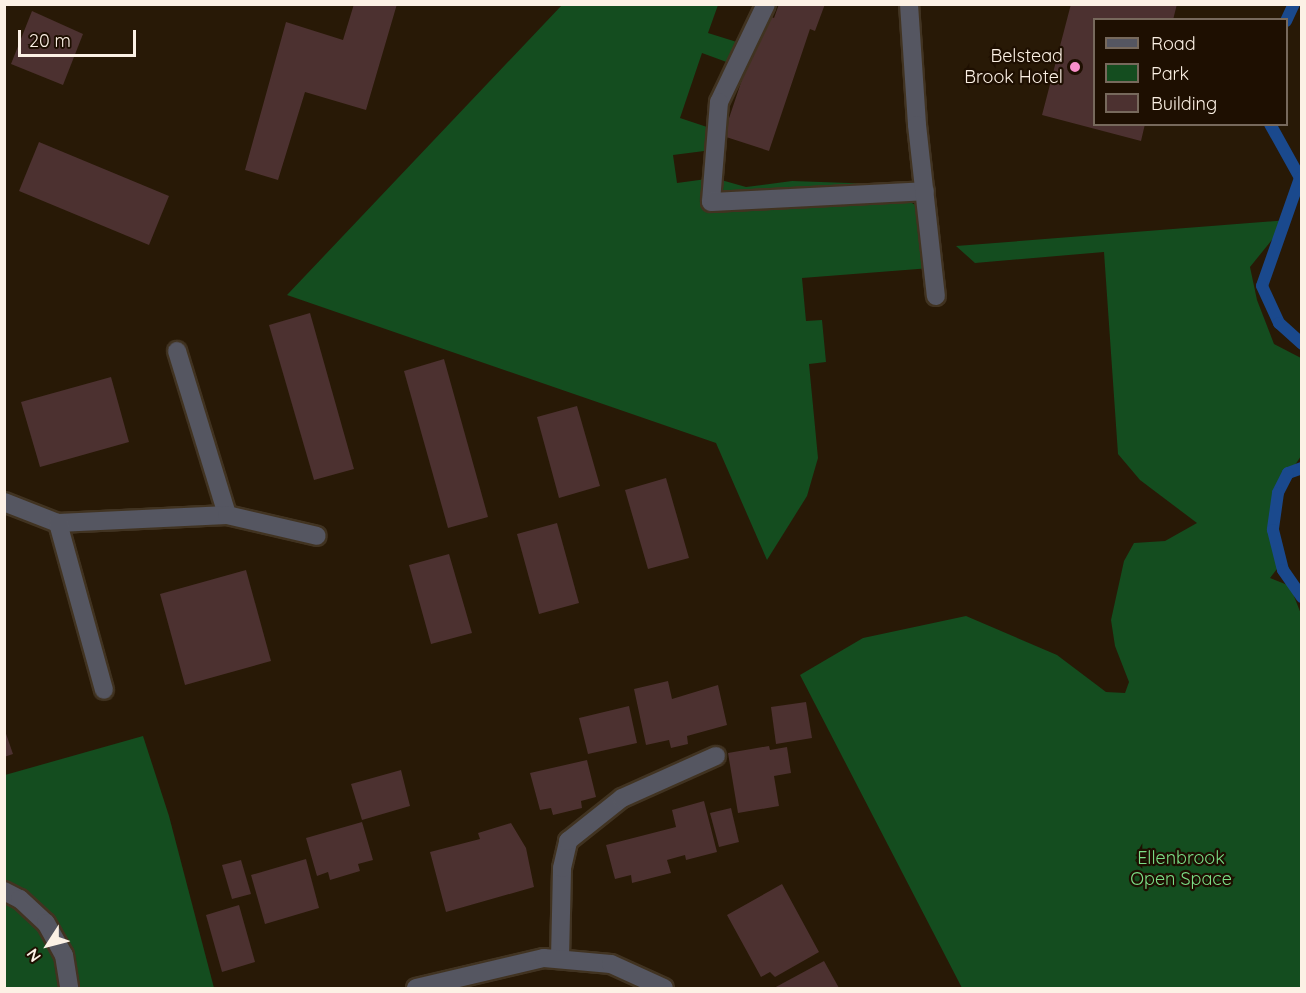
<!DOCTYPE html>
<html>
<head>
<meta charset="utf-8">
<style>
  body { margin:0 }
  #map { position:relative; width:1306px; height:993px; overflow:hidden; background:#281906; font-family:Quicksand,sans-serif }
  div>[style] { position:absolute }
  .green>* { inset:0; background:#144d1f }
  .stream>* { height:12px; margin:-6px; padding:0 6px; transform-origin:6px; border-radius:6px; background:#1a498d }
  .building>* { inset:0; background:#4c3130 }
  .roads { filter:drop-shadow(2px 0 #413321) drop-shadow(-2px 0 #413321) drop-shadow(0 2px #413321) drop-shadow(0 -2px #413321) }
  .lane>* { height:18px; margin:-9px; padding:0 9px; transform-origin:9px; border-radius:9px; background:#555661 }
  .street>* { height:18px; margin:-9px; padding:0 9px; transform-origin:9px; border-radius:9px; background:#555661 }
  .dots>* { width:16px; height:16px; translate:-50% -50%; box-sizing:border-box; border:3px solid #1e0f01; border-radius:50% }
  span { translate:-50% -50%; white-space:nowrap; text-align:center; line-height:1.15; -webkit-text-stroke:4.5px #1e0f01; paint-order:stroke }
  .poi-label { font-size:18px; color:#fcf1e5 }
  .right { translate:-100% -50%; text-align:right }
  .park-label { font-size:18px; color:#7bdf87 }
  .frame { position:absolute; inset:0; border:6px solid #fcf1e5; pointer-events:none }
  .legend { position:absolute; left:1093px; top:18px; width:195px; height:108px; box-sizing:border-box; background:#1e0f01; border:2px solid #77695c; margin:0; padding:8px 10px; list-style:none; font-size:18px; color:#fcf1e5 }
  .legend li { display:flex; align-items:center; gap:12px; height:30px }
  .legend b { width:30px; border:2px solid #77695c }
  .north { position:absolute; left:18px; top:915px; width:60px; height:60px; -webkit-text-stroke:4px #1e0f01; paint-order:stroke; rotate:234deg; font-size:16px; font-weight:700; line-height:24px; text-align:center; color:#fcf1e5 }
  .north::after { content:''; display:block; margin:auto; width:21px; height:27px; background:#fcf1e5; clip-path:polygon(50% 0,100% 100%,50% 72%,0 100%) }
  .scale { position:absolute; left:18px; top:30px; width:118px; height:27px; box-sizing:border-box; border:3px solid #fcf1e5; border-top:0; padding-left:8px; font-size:18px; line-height:21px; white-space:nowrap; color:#fcf1e5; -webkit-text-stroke:4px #1e0f01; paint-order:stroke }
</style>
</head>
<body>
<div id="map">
  <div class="green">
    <i style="clip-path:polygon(562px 5px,718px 5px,708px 33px,740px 43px,732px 64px,702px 53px,680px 118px,719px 131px,712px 150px,673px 155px,677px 183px,714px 178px,746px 187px,792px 181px,878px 184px,928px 212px,931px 268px,802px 278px,806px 321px,822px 320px,826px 362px,809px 364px,818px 458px,807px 496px,767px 560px,716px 443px,287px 295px)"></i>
    <i style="clip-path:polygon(1288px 220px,1250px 267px,1257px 300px,1274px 344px,1301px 358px,1301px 456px,1283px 483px,1276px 506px,1280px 565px,1270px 578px,1290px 586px,1301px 614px,1301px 988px,962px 988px,800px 675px,863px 638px,966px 616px,1057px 655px,1106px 692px,1125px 693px,1129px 682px,1115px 646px,1111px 620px,1124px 561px,1134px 543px,1165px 541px,1197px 523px,1140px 480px,1118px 454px,1104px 252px,975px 263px,956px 246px)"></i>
    <i style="clip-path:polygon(143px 736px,169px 816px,214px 988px,5px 988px,5px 775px)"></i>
  </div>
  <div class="stream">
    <i style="left:1286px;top:21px;width:19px;rotate:-65deg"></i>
    <i style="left:1270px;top:124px;width:62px;rotate:60.9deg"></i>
    <i style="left:1300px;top:178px;width:114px;rotate:109.4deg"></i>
    <i style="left:1262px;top:286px;width:41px;rotate:65.3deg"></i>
    <i style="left:1279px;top:323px;width:31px;rotate:42deg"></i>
    <i style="left:1302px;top:468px;width:15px;rotate:160deg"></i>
    <i style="left:1288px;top:473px;width:22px;rotate:117deg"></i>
    <i style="left:1278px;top:493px;width:37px;rotate:98deg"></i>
    <i style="left:1273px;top:530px;width:41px;rotate:76deg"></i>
    <i style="left:1283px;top:570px;width:33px;rotate:55deg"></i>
  </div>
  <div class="building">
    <i style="clip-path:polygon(354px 4px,397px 4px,366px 110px,305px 92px,278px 180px,245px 170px,286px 22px,343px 40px)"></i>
    <i style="clip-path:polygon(779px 4px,825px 4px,815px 31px,810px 29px,769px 151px,723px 136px,764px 14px,774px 18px)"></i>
    <i style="clip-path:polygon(1071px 4px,1177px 4px,1173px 20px,1094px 20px,1094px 124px,1145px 124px,1141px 141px,1042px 115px)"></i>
    <i style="clip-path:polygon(32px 11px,83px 34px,63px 85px,11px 64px)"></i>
    <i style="clip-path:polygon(39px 142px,169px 196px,149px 245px,19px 191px)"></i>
    <i style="clip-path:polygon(310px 313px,354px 469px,314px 480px,269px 325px)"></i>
    <i style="clip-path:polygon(444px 359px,488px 517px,448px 528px,404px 371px)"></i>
    <i style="clip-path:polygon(111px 377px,129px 442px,40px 467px,21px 402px)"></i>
    <i style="clip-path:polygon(577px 406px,600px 486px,559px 498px,537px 417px)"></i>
    <i style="clip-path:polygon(666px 478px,689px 558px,648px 569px,625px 490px)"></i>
    <i style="clip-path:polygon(557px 523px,579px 603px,539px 614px,517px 534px)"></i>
    <i style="clip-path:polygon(449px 554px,472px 633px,431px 644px,409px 565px)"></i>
    <i style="clip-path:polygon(246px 570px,271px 661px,185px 685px,160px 594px)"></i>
    <i style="clip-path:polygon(668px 681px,672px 699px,718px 685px,727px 725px,687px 736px,688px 744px,671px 748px,669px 740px,646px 745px,634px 689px)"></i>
    <i style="clip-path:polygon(806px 702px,812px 738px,776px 744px,771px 707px)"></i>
    <i style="clip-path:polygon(629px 706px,637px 743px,588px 754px,579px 718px)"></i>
    <i style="clip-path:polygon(4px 728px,13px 754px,4px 757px)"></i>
    <i style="clip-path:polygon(769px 746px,770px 750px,787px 747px,791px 773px,774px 776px,779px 806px,738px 813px,728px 753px)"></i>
    <i style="clip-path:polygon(587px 760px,596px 797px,581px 801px,582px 808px,553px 815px,551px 808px,540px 810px,530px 773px)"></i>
    <i style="clip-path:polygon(401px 770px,410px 806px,362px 820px,351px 784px)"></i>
    <i style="clip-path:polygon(704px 801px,717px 852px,686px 860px,685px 855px,667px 860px,671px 873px,632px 883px,631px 875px,615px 879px,606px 845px,676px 827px,672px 810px)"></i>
    <i style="clip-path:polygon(731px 808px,739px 842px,719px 847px,710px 813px)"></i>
    <i style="clip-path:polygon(362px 822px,373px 860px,358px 864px,360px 871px,330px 880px,328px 872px,317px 876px,306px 838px)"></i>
    <i style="clip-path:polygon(511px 823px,526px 848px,534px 887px,446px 912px,430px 852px,480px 839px,478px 833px)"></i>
    <i style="clip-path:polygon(306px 859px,319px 908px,265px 924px,251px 875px)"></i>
    <i style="clip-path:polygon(241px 860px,251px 894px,232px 899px,222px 865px)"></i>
    <i style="clip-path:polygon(782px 884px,819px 952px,775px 977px,770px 972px,761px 977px,727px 915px)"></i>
    <i style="clip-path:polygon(239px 905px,255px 962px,222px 972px,206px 915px)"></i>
    <i style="clip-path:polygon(824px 961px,839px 988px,774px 988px)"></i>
  </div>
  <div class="roads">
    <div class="lane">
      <i style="left:766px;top:4px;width:109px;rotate:115.6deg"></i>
      <i style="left:719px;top:102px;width:100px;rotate:94.6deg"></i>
      <i style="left:711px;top:202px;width:214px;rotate:-2.9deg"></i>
      <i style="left:909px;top:4px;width:121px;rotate:86.2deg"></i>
      <i style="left:917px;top:125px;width:172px;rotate:83.7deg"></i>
    </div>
    <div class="street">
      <i style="left:177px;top:351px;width:171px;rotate:73deg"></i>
      <i style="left:4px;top:502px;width:58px;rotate:21.3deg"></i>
      <i style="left:58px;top:523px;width:169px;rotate:-2.7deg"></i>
      <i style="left:227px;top:515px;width:92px;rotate:13.1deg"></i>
      <i style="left:58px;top:523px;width:173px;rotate:74.6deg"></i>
      <i style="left:4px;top:891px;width:18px;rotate:27deg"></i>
      <i style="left:20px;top:899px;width:35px;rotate:43deg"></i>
      <i style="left:46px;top:923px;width:37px;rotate:61deg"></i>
      <i style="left:64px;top:955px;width:33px;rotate:81deg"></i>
      <i style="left:560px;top:958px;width:90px;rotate:-88.7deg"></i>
      <i style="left:562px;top:868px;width:28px;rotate:-77deg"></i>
      <i style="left:568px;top:841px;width:69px;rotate:-38.5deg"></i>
      <i style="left:622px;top:798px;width:103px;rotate:-24.1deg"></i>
      <i style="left:416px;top:988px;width:131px;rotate:-13.2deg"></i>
      <i style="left:544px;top:958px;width:67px;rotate:5.1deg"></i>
      <i style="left:611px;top:964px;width:58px;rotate:24.4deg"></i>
    </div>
  </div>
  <div class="dots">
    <i style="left:1075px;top:67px;background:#f98fc9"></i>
  </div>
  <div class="poi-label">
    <span class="right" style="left:1063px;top:67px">Belstead<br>Brook Hotel</span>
  </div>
  <div class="park-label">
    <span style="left:1181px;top:869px">Ellenbrook<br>Open Space</span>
  </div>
  <div class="frame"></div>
  <ul class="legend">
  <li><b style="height:8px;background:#555661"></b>Road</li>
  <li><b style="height:16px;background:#144d1f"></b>Park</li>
  <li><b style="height:16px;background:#4c3130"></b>Building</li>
  </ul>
  <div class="north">N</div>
  <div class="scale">20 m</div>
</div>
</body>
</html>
